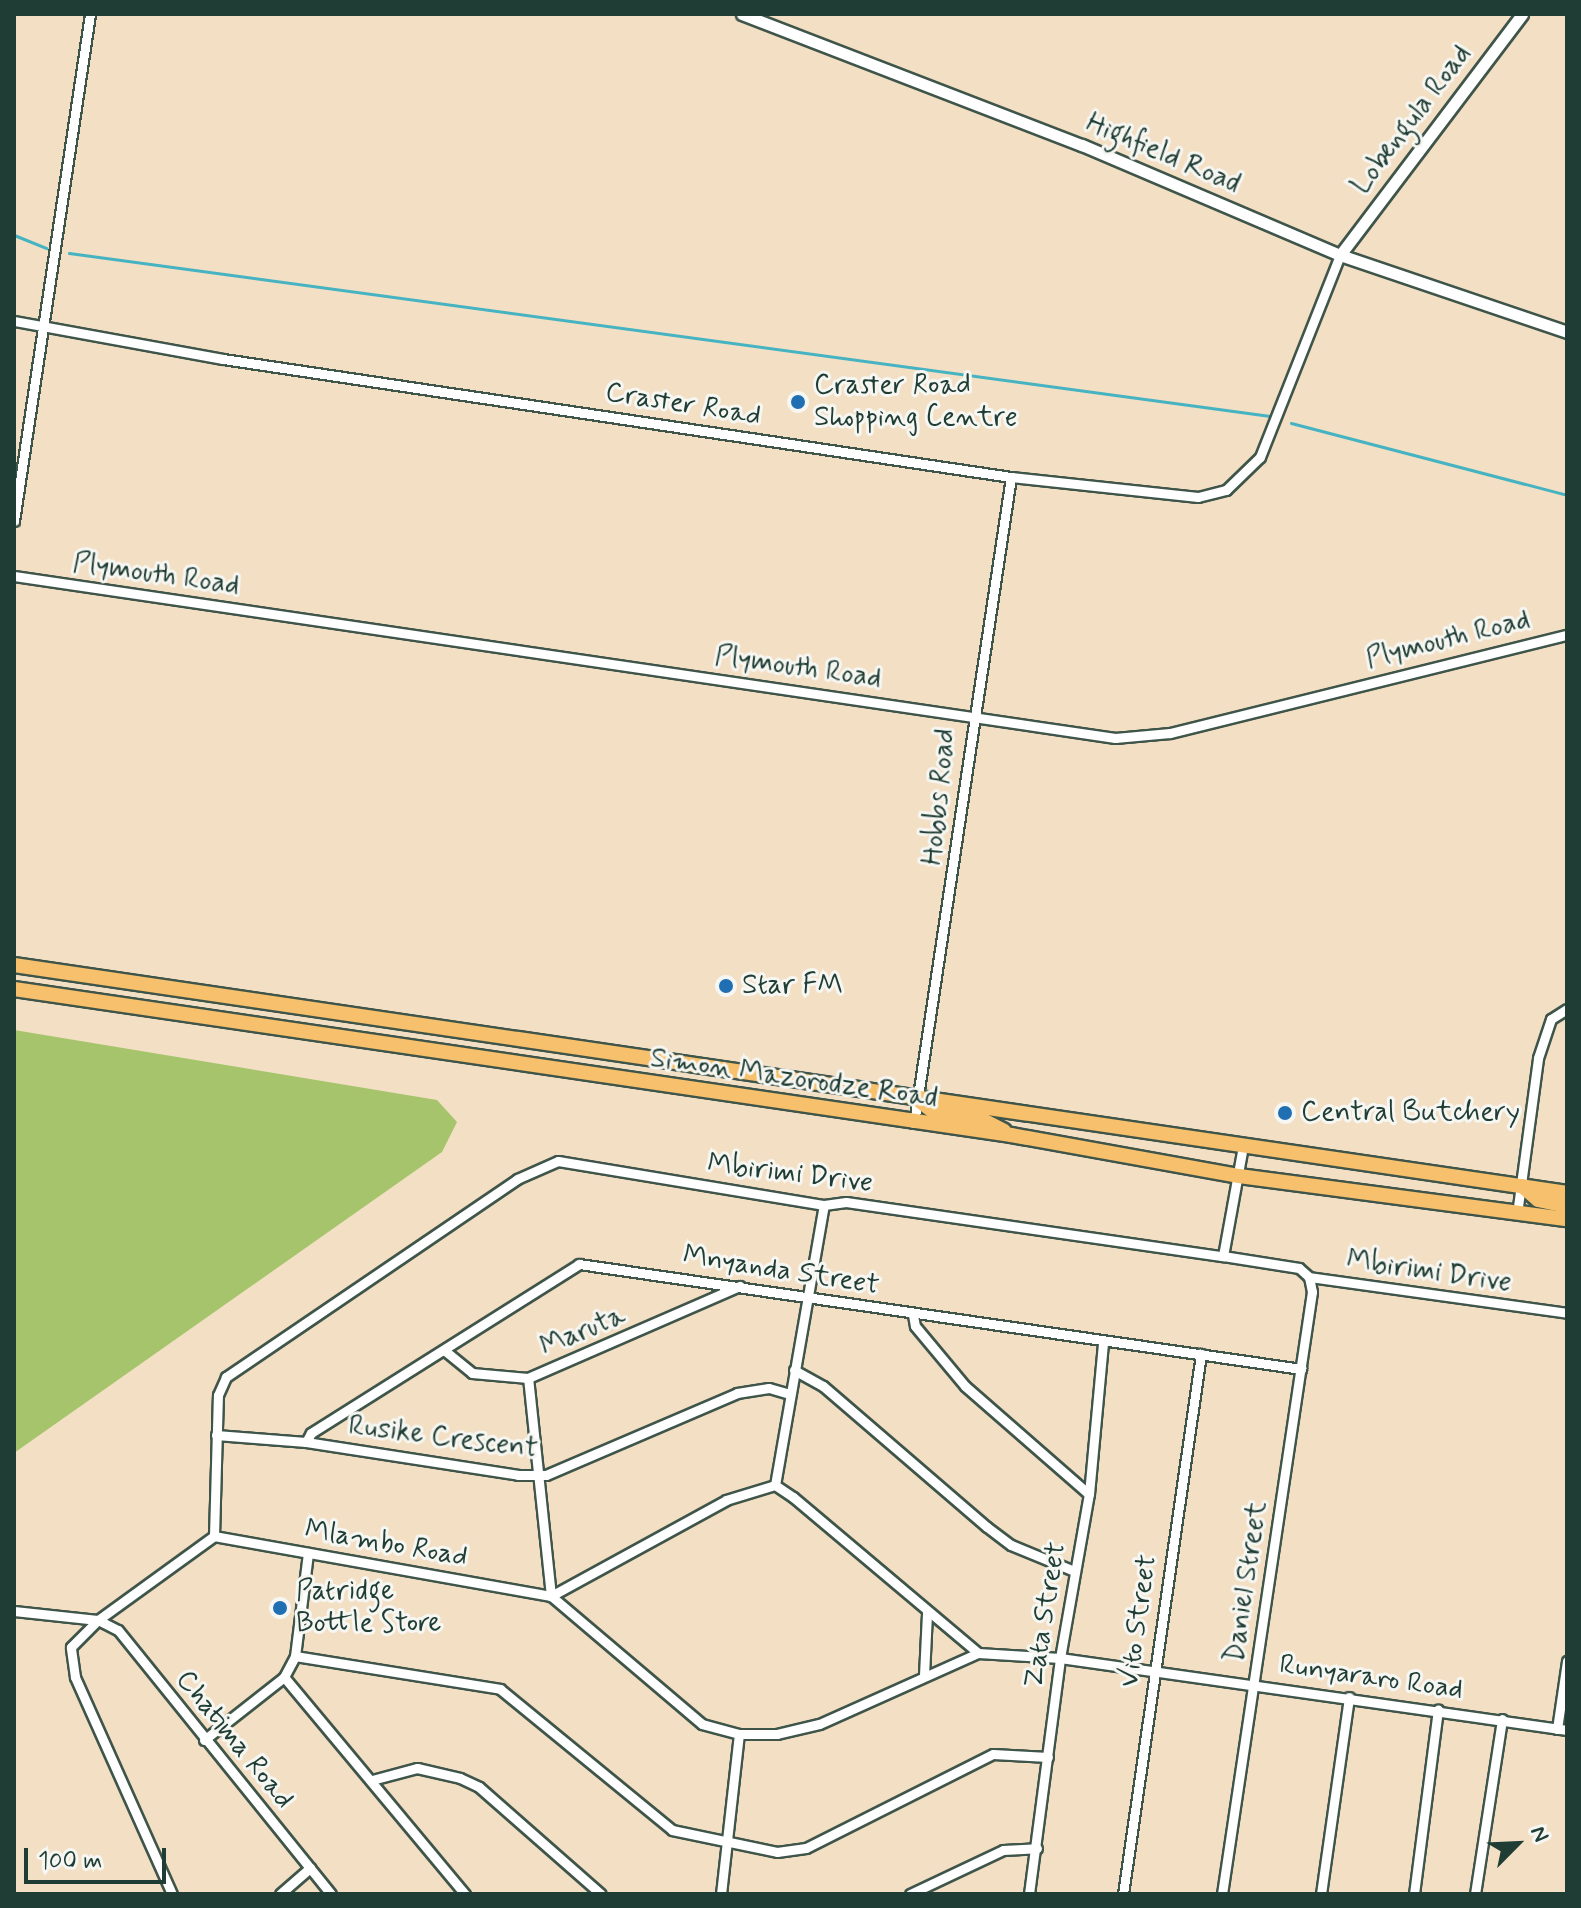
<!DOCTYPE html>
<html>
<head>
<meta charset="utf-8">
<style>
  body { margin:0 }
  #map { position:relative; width:1581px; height:1908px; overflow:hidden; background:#f3dfc4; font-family:Mynerve,sans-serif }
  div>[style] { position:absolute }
  .green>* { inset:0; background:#a5c46c }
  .stream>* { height:3px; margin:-1.5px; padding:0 1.5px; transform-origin:1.5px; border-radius:1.5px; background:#45b3c1 }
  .roads { filter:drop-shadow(2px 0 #3f554a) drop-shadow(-2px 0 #3f554a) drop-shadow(0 2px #3f554a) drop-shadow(0 -2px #3f554a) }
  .minor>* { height:9px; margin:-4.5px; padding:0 4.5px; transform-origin:4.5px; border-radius:4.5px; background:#fff }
  .tertiary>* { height:11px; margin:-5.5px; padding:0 5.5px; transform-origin:5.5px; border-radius:5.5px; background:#fff }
  .trunk>* { height:14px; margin:-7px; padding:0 7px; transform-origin:7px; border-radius:7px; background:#f7c06c }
  .dots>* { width:22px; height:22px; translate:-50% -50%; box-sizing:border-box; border:4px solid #f6f6f2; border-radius:50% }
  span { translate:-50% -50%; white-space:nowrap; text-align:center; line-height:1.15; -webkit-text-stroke:6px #f6f6f2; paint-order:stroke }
  .street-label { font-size:28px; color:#1f3d34 }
  .poi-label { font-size:28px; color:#1f3d34 }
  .left { translate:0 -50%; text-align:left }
  .frame { position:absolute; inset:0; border:16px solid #1f3d34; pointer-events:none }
  .north { position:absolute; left:1477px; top:1804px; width:80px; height:80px; -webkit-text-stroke:6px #f6f6f2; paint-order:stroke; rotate:66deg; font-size:22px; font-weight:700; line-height:32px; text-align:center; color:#1f3d34 }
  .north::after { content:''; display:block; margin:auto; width:28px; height:36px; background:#1f3d34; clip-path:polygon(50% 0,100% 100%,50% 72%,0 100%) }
  .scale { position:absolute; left:24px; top:1848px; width:142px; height:36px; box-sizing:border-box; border:4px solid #1f3d34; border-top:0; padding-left:10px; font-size:24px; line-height:28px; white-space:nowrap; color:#1f3d34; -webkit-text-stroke:6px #f6f6f2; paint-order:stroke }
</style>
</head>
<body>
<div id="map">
  <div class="green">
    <i style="clip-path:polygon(14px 1030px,437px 1100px,457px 1122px,442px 1152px,14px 1453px)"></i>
  </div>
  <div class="stream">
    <i style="left:14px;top:235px;width:35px;rotate:22deg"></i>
    <i style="left:69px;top:253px;width:1212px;rotate:7.73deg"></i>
    <i style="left:1291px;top:423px;width:285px;rotate:14.6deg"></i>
  </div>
  <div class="roads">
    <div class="minor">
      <i style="left:14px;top:321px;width:212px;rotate:10.3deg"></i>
      <i style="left:223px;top:359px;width:797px;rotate:8.52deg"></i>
      <i style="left:1011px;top:477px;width:188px;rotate:6.1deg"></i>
      <i style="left:1198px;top:497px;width:29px;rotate:-14deg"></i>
      <i style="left:1226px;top:490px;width:47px;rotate:-44.1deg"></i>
      <i style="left:1260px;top:457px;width:217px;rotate:-68.4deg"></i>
      <i style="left:14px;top:521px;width:513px;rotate:-81.47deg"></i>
      <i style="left:14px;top:576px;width:1113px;rotate:8.37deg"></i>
      <i style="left:1115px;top:738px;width:55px;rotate:-5.2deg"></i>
      <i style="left:1170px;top:733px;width:409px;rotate:-13.9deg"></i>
      <i style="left:914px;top:1123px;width:653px;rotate:-81.46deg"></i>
      <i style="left:1517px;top:1214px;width:157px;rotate:-82.3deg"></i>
      <i style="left:1538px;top:1058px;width:41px;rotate:-71.6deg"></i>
      <i style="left:1551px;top:1019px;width:19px;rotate:-32deg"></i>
      <i style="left:1223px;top:1256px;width:112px;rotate:-79.7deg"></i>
      <i style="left:913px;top:1315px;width:11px;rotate:80deg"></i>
      <i style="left:915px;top:1326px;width:78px;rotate:50.2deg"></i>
      <i style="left:965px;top:1386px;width:164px;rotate:41.1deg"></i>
      <i style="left:444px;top:1350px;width:36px;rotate:39deg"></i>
      <i style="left:472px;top:1373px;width:56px;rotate:5.1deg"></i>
      <i style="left:528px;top:1378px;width:231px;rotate:-23.5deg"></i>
      <i style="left:794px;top:1370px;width:33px;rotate:29deg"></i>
      <i style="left:823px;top:1386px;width:216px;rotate:40.7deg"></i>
      <i style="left:987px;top:1527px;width:30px;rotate:37deg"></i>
      <i style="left:1011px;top:1545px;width:68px;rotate:22.4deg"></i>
      <i style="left:216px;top:1435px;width:90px;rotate:4.4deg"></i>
      <i style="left:306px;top:1442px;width:215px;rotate:8.8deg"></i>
      <i style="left:518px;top:1475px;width:28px"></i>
      <i style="left:546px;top:1475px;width:208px;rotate:-23.2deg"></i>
      <i style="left:737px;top:1393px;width:32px;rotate:-9deg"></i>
      <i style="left:769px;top:1388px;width:22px;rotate:16deg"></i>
      <i style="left:306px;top:1442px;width:10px;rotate:-61deg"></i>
      <i style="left:311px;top:1433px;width:317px;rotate:-32.2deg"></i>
      <i style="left:579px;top:1264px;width:730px;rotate:8.27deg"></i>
      <i style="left:775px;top:1485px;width:22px;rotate:34deg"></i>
      <i style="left:793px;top:1497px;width:242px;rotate:40.1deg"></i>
      <i style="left:978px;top:1653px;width:174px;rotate:155.9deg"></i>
      <i style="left:819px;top:1724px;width:43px;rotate:166.6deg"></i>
      <i style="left:777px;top:1734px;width:38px;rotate:180deg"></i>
      <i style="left:739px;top:1734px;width:38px;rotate:-165deg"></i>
      <i style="left:702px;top:1724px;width:198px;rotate:-139.7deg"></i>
      <i style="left:551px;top:1596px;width:200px;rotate:-28.7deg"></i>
      <i style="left:726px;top:1500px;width:51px;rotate:-17deg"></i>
      <i style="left:775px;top:1485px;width:284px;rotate:-80.1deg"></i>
      <i style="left:214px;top:1536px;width:141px;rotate:-88.4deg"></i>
      <i style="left:218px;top:1395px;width:20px;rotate:-66deg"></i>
      <i style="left:226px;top:1377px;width:352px;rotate:-34.2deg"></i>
      <i style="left:517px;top:1179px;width:45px;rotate:-23.7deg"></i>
      <i style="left:558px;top:1161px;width:270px;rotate:9.4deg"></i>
      <i style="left:824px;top:1205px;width:22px;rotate:-8deg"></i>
      <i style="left:846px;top:1202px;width:381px;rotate:8.2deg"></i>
      <i style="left:1223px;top:1256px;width:77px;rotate:9deg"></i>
      <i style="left:1299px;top:1268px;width:13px;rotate:42deg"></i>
      <i style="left:1309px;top:1277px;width:260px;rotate:7.9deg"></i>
      <i style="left:214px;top:1536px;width:342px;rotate:10.1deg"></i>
      <i style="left:551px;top:1596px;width:219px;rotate:-96deg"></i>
      <i style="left:14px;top:1611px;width:84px;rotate:6.1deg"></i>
      <i style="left:98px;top:1620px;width:22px;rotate:27deg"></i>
      <i style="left:118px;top:1630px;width:339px;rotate:51.1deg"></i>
      <i style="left:978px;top:1653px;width:82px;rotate:3.5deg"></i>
      <i style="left:1060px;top:1658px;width:512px;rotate:8.08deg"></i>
      <i style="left:295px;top:1656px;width:208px;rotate:9.1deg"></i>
      <i style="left:500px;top:1689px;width:222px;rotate:39.3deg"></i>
      <i style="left:672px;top:1830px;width:107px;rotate:11.8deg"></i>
      <i style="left:777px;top:1852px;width:29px;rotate:-8deg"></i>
      <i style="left:806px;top:1848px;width:209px;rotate:-26.7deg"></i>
      <i style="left:993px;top:1754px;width:55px;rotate:3.1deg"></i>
      <i style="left:924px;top:1675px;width:62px;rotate:-87.2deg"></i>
      <i style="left:284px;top:1677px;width:283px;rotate:50.2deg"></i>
      <i style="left:1557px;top:1729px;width:69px;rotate:-81.6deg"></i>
      <i style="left:204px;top:1740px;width:102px;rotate:-38.2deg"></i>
      <i style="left:284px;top:1677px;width:24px;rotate:-62deg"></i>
      <i style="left:295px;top:1656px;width:104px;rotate:-82.8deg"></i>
      <i style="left:372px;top:1780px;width:47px;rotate:-14.9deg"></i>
      <i style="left:417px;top:1768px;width:44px;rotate:13.1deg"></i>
      <i style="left:460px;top:1778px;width:21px;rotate:25deg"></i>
      <i style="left:479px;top:1787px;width:162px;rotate:41.3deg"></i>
      <i style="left:172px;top:1894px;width:238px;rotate:-114.1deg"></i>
      <i style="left:75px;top:1677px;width:30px;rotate:-98deg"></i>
      <i style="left:71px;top:1647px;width:38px;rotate:-45deg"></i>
      <i style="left:98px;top:1620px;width:143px;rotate:-35.9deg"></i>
      <i style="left:280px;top:1894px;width:40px;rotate:-41deg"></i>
      <i style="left:721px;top:1894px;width:161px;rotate:-83.6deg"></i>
      <i style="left:910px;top:1894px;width:103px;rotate:-25.3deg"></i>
      <i style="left:1003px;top:1850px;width:34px;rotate:-3deg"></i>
      <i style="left:1029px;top:1894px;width:238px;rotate:-82.5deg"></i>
      <i style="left:1060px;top:1658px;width:167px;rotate:-80deg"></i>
      <i style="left:1089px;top:1494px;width:152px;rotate:-84.7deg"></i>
      <i style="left:1123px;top:1894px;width:546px;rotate:-81.78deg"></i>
      <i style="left:1222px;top:1894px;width:609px;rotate:-81.5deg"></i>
      <i style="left:1312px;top:1292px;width:15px;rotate:-101deg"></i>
      <i style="left:1321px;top:1894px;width:199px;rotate:-81.9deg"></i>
      <i style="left:1414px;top:1894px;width:186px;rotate:-82.6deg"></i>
      <i style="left:1475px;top:1894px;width:177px;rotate:-81.2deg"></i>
    </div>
    <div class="tertiary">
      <i style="left:742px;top:14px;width:364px;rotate:21.1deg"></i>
      <i style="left:1082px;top:145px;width:280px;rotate:23.1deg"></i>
      <i style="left:1340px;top:255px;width:240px;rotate:18.7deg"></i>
      <i style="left:1340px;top:255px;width:302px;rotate:-52.9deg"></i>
    </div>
    <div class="trunk">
      <i style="left:14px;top:965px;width:1570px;rotate:8.35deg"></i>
      <i style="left:14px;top:989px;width:1008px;rotate:8.33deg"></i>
      <i style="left:1011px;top:1135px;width:232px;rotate:10.2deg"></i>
      <i style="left:1239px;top:1176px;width:331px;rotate:7.5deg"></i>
      <i style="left:917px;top:1099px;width:23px;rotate:38deg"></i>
      <i style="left:935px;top:1113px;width:44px;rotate:6.5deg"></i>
      <i style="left:979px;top:1118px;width:28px;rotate:27deg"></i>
      <i style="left:1522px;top:1186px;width:21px;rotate:41deg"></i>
      <i style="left:1538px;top:1200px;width:30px;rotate:12deg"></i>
    </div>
  </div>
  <div class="dots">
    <i style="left:798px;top:402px;background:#1f6fb2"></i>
    <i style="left:726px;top:986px;background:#1f6fb2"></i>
    <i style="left:1285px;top:1113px;background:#1f6fb2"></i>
    <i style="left:280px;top:1608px;background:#1f6fb2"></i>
  </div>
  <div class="street-label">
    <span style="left:1412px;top:120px;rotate:-53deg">Lobengula Road</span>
    <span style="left:1163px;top:154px;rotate:23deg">Highfield Road</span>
    <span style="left:683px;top:405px;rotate:9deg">Craster Road</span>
    <span style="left:156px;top:575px;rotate:8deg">Plymouth Road</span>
    <span style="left:1448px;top:640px;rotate:-14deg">Plymouth Road</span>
    <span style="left:798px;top:668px;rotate:8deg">Plymouth Road</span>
    <span style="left:940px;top:797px;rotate:-84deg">Hobbs Road</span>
    <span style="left:794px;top:1079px;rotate:8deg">Simon Mazorodze Road</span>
    <span style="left:790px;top:1174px;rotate:7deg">Mbirimi Drive</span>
    <span style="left:781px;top:1271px;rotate:9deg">Mnyanda Street</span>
    <span style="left:1429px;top:1272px;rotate:8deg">Mbirimi Drive</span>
    <span style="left:583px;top:1332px;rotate:-23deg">Maruta</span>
    <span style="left:443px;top:1438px;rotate:7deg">Rusike Crescent</span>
    <span style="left:386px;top:1544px;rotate:10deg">Mlambo Road</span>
    <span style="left:1247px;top:1582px;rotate:-82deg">Daniel Street</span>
    <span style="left:1046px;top:1615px;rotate:-81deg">Zata Street</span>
    <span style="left:1139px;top:1621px;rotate:-82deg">Vito Street</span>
    <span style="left:1371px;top:1678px;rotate:8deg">Runyararo Road</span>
    <span style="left:234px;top:1740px;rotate:51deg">Chatima Road</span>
  </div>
  <div class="poi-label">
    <span class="left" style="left:814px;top:402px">Craster Road<br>Shopping Centre</span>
    <span class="left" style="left:742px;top:986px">Star FM</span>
    <span class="left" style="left:1301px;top:1113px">Central Butchery</span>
    <span class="left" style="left:296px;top:1608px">Patridge<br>Bottle Store</span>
  </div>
  <div class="frame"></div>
  <div class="north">N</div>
  <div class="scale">100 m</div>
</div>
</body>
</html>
